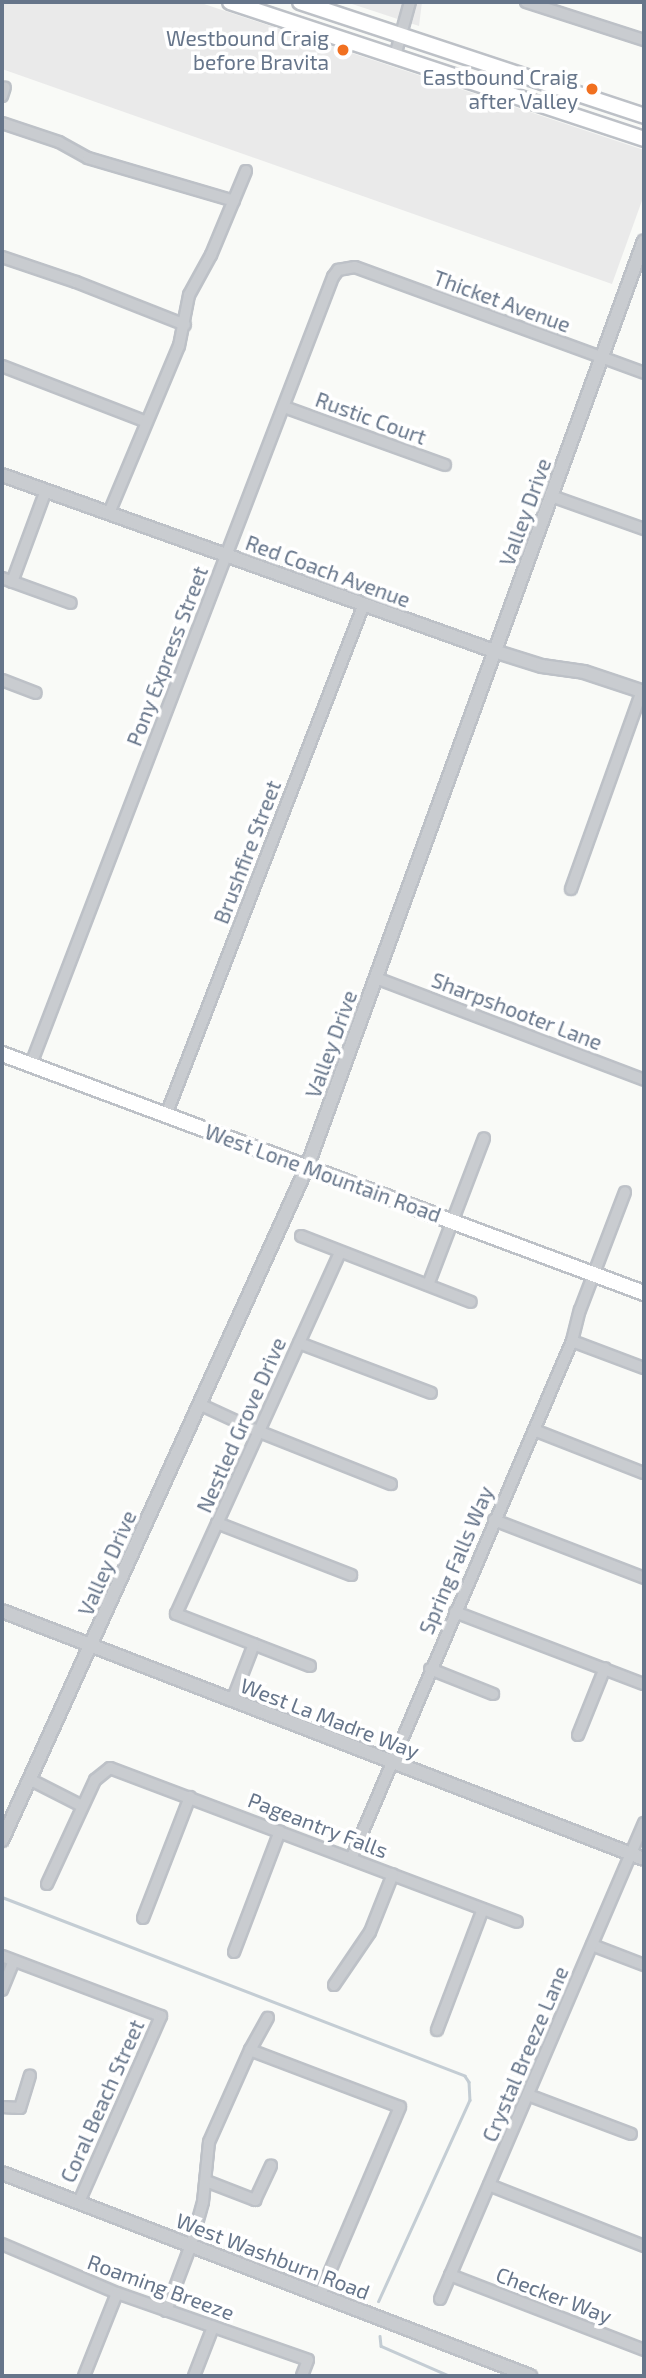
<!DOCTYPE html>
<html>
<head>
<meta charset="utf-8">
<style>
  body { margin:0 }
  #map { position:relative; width:646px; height:2378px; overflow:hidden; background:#f9faf7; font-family:"Exo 2",sans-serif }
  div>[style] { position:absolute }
  .built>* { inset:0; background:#eaeaea }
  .stream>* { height:2.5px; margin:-1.25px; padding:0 1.25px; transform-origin:1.25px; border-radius:1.25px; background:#c4cdd4 }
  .roads { filter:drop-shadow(2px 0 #bdc1c7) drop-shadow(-2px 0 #bdc1c7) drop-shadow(0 2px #bdc1c7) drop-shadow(0 -2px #bdc1c7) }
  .minor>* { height:10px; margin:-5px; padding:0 5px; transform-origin:5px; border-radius:5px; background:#c9ccd0 }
  .tertiary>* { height:12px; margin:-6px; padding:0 6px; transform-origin:6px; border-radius:6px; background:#c9ccd0 }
  .secondary>* { height:14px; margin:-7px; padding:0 7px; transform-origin:7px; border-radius:7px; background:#fff }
  .primary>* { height:14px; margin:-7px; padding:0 7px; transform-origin:7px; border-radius:7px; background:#fff }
  .dots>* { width:19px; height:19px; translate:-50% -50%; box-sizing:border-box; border:4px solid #fff; border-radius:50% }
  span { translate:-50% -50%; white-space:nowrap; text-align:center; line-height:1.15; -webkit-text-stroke:7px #fff; paint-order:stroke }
  .poi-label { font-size:21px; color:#66758a }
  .right { translate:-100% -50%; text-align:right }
  .street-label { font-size:21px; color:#66758a }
  .frame { position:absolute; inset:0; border:4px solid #66758a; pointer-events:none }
</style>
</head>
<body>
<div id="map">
  <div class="built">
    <i style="clip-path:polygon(2px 2px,198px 2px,644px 150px,644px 195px,612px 284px,2px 69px)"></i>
    <i style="clip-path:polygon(346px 2px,422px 2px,419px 26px)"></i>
  </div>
  <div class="stream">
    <i style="left:2px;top:1897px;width:496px;rotate:21.1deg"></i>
    <i style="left:465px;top:2076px;width:7px;rotate:56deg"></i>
    <i style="left:469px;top:2082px;width:18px;rotate:87deg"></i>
    <i style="left:470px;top:2100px;width:221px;rotate:114.4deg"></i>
    <i style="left:380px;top:2336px;width:10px;rotate:84deg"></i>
    <i style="left:381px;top:2346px;width:75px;rotate:23.5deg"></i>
  </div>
  <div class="roads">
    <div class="minor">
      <i style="left:526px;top:2px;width:124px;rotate:17.9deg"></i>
      <i style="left:395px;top:56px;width:56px;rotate:-74.5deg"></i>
      <i style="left:2px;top:96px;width:9px;rotate:-72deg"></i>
      <i style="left:2px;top:123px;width:60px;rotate:18.4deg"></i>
      <i style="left:59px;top:142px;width:33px;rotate:29deg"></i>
      <i style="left:88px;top:158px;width:152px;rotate:16.4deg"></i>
      <i style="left:2px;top:257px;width:78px;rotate:18.7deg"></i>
      <i style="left:76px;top:282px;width:117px;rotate:21.5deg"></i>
      <i style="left:2px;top:366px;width:155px;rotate:21.1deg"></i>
      <i style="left:284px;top:407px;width:171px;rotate:19.8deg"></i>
      <i style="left:551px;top:496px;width:99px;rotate:19.5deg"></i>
      <i style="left:109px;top:513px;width:181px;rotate:-67.3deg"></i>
      <i style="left:179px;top:346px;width:52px;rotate:-78.9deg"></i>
      <i style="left:189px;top:295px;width:46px;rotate:-61.2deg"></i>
      <i style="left:211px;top:255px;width:91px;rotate:-67.4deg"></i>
      <i style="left:2px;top:578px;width:73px;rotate:19.9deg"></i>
      <i style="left:12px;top:582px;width:98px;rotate:-69.7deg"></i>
      <i style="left:2px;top:680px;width:36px;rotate:21deg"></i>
      <i style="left:571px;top:889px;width:210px;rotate:-70.3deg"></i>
      <i style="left:376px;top:978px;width:287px;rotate:20.8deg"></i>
      <i style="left:31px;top:1064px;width:843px;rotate:-69.01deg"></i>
      <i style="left:333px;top:277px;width:9px;rotate:-54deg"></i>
      <i style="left:338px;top:270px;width:17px;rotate:-10deg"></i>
      <i style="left:355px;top:267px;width:308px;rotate:20.1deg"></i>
      <i style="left:166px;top:1115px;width:548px;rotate:-68.82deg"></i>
      <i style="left:301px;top:1236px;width:182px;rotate:21.2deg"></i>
      <i style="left:428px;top:1285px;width:157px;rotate:-69.1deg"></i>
      <i style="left:572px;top:1341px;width:77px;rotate:20.6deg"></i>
      <i style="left:299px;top:1343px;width:141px;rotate:20.7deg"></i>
      <i style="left:199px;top:1404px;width:67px;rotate:24.7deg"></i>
      <i style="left:260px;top:1432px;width:141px;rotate:21.7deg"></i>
      <i style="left:534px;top:1430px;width:118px;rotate:21.4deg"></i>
      <i style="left:494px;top:1520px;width:161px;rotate:21.1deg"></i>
      <i style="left:217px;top:1523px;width:144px;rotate:21.2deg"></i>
      <i style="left:455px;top:1612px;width:202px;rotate:20.9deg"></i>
      <i style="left:310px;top:1666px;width:144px;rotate:-158.8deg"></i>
      <i style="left:176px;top:1614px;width:397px;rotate:-65.6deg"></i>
      <i style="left:430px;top:1669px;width:68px;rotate:21.6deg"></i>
      <i style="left:232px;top:1701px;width:61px;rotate:-68.9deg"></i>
      <i style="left:578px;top:1735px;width:72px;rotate:-68.1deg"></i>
      <i style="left:29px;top:1779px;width:59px;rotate:27deg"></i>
      <i style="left:351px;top:1859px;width:563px;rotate:-66.89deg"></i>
      <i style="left:572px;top:1341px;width:32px;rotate:-76deg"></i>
      <i style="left:580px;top:1310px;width:126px;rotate:-69.1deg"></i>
      <i style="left:47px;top:1884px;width:115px;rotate:-65.2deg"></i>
      <i style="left:95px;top:1780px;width:19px;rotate:-39deg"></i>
      <i style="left:110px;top:1768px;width:435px;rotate:20.7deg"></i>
      <i style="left:143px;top:1918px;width:130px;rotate:-68.8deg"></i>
      <i style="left:592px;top:1945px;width:56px;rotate:21deg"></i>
      <i style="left:234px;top:1952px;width:129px;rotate:-69.2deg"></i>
      <i style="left:2px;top:1956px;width:170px;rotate:20.7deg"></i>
      <i style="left:161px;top:2016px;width:203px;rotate:113.8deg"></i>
      <i style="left:334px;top:1985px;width:64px;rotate:-55.8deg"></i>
      <i style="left:370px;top:1932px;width:62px;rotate:-68.4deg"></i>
      <i style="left:2px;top:1990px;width:31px;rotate:-68deg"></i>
      <i style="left:437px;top:2030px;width:129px;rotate:-69.2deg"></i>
      <i style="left:250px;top:2050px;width:160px;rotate:20.8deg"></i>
      <i style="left:400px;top:2107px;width:204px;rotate:113.1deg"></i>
      <i style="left:528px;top:2095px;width:110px;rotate:20.7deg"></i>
      <i style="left:2px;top:2107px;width:18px;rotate:3deg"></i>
      <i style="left:20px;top:2108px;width:34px;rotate:-73deg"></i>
      <i style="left:206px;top:2181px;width:53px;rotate:21.2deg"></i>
      <i style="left:255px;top:2200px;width:38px;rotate:-65deg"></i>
      <i style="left:489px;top:2185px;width:167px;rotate:21.5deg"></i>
      <i style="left:2px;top:2244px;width:125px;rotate:23.1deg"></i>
      <i style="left:117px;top:2293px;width:202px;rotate:19.3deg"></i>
      <i style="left:308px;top:2360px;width:17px;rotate:111deg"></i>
      <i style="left:450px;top:2275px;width:208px;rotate:21.1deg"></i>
      <i style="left:440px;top:2299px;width:518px;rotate:-66.8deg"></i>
      <i style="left:166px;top:2311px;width:71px;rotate:-69.3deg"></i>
      <i style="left:191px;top:2245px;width:45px;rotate:-74.4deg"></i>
      <i style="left:203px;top:2202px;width:60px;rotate:-84.3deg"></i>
      <i style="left:209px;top:2142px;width:101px;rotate:-66deg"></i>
      <i style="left:250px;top:2050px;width:37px;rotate:-61deg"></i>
      <i style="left:84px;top:2376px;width:89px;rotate:-68.3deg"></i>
      <i style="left:194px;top:2376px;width:53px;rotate:-68.8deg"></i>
    </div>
    <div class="tertiary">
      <i style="left:2px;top:475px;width:523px;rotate:19.68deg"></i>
      <i style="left:494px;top:651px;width:50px;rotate:17.4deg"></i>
      <i style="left:542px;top:666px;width:42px;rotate:8.1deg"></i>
      <i style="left:584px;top:672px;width:63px;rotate:18.4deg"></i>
      <i style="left:2px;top:1611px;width:688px;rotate:21.12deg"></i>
      <i style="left:2px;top:1840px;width:739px;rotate:-65.62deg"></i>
      <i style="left:307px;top:1167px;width:985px;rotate:-70deg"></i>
      <i style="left:2px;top:2173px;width:566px;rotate:21.03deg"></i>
    </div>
    <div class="secondary">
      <i style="left:2px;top:1054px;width:685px;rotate:20.42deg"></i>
    </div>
    <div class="primary">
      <i style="left:230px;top:2px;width:436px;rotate:18.3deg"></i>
      <i style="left:300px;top:2px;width:362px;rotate:18.3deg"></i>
    </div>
  </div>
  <div class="dots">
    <i style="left:343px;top:50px;background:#f17020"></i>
    <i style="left:592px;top:89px;background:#f17020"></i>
  </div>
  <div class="poi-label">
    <span class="right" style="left:329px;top:50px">Westbound Craig<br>before Bravita</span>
    <span class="right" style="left:578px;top:89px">Eastbound Craig<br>after Valley</span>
  </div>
  <div class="street-label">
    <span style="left:502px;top:301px;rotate:20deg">Thicket Avenue</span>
    <span style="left:371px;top:418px;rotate:20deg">Rustic Court</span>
    <span style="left:525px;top:512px;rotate:-70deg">Valley Drive</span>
    <span style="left:328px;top:571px;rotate:20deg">Red Coach Avenue</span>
    <span style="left:167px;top:656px;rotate:-69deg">Pony Express Street</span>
    <span style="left:247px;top:852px;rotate:-69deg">Brushfire Street</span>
    <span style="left:517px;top:1011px;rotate:21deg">Sharpshooter Lane</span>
    <span style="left:331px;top:1044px;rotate:-70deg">Valley Drive</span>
    <span style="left:323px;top:1173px;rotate:20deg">West Lone Mountain Road</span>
    <span style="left:241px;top:1425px;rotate:-66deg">Nestled Grove Drive</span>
    <span style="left:456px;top:1560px;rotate:-67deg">Spring Falls Way</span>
    <span style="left:107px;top:1563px;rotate:-66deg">Valley Drive</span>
    <span style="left:330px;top:1718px;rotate:21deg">West La Madre Way</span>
    <span style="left:318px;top:1825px;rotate:21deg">Pageantry Falls</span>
    <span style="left:525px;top:2054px;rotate:-67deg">Crystal Breeze Lane</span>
    <span style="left:102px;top:2101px;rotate:-66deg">Coral Beach Street</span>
    <span style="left:273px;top:2256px;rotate:21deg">West Washburn Road</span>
    <span style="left:161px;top:2287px;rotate:20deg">Roaming Breeze</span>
    <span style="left:554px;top:2295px;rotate:21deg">Checker Way</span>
  </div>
  <div class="frame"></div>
</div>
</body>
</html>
